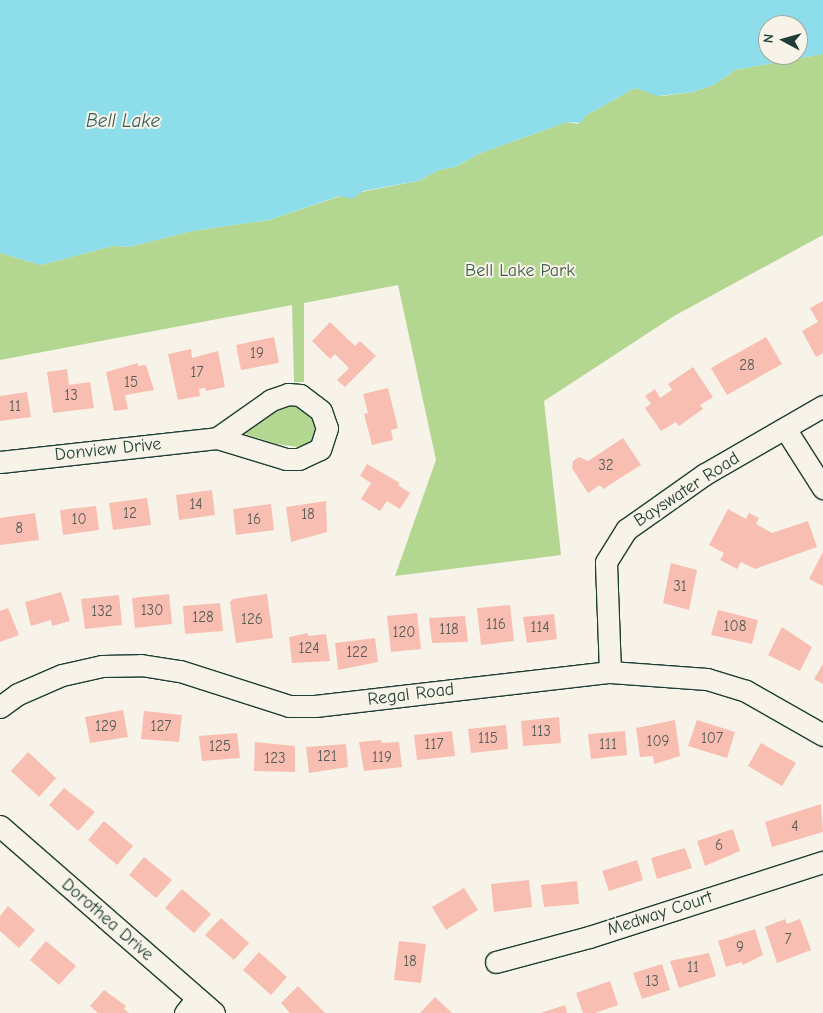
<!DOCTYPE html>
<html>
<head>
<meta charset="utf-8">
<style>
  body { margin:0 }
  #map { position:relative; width:823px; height:1013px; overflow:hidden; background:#f7f3e8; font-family:"Comic Neue",sans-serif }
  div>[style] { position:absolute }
  .green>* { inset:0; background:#b3d690 }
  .water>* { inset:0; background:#8eddea }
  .building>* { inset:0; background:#f9beb2 }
  .roads { filter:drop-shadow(1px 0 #1f3d34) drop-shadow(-1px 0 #1f3d34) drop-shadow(0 1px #1f3d34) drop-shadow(0 -1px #1f3d34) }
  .minor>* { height:21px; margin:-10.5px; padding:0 10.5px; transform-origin:10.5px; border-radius:10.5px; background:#f7f3e8 }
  span { translate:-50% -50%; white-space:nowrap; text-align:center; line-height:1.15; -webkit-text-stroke:4px #f7f3e8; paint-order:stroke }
  .number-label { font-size:15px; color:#565d54 }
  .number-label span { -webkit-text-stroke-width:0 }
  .park-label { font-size:18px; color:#3d5c46 }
  .street-label { font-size:18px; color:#1f3d34 }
  .water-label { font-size:19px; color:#355d58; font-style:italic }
  .north { position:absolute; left:758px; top:15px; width:50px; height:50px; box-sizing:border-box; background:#f7f3e8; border:1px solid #a1aaa0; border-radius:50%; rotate:276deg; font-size:14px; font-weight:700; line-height:20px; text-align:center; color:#1f3d34 }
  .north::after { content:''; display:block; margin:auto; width:18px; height:22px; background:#1f3d34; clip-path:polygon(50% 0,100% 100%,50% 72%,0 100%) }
</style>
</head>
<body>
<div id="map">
  <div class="green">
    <i style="clip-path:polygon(823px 54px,823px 235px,674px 316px,544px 401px,561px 555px,395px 576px,436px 460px,398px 285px,304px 303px,304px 382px,294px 382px,292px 305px,0 360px,0 253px,41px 265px,113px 246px,129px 247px,192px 231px,269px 220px,341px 196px,418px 181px,439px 170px,455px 167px,481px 153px,567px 122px,578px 124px,585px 116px,635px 88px,662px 96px,693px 92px,714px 85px,735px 70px)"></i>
    <i style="clip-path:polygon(293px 406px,305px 407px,318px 420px,314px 438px,309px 444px,298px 447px,276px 444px,239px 432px,282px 408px)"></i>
  </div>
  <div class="water">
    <i style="clip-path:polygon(evenodd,0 0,823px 0,823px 54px,735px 70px,714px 85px,693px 92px,658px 96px,635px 88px,585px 116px,581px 123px,567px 122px,481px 153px,455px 167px,439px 170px,418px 181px,363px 191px,352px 199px,340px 196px,269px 220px,192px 231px,129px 247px,113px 246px,41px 265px,0 253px,0 0,768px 25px,798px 25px,798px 55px,768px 55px,768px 25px)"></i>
  </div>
  <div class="building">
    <i style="clip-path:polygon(823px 301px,823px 353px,816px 357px,802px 331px,818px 322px,810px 308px)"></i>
    <i style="clip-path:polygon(330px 322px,355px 346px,360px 341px,376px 356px,345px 387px,337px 380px,349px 368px,335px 354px,330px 359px,312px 341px)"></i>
    <i style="clip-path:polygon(274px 337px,279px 363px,241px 370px,236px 345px)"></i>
    <i style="clip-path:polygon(766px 337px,782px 364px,727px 395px,711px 368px)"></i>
    <i style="clip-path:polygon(191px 349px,192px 358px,218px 351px,225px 387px,206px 391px,205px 388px,199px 389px,200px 396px,178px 400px,168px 354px)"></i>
    <i style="clip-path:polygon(138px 363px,138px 366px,146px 365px,154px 390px,125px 395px,128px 409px,114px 411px,106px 372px)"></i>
    <i style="clip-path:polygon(693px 367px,713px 397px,700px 405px,703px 409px,679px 426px,676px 422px,661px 431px,645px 408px,651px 404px,645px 396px,655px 389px,660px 398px,672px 390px,668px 384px)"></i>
    <i style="clip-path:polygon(67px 369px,69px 385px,90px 382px,94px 408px,53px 413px,47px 372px)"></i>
    <i style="clip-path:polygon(388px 388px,398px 428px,391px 430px,393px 440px,372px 445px,364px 414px,368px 413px,363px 394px)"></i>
    <i style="clip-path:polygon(27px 392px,31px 417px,0 421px,0 396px)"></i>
    <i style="clip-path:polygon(623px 438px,641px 465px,603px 489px,600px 485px,588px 493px,572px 468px,573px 461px,579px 457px,588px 461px)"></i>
    <i style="clip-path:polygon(367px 464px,400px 483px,398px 485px,410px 493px,400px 509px,387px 501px,380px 511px,361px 499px,371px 483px,360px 476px)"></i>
    <i style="clip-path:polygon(212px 490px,215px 515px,179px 520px,176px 495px)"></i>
    <i style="clip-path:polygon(147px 498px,151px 525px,113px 530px,109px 503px)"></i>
    <i style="clip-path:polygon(326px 501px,327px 532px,291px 542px,286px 507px)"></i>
    <i style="clip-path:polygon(271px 504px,274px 530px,236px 535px,233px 509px)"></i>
    <i style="clip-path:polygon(96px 506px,99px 530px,63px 535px,60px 510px)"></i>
    <i style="clip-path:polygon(728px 509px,746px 519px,749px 513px,759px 518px,756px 524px,772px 533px,808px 521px,817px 547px,755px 569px,741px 562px,737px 569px,720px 560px,724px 553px,709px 545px)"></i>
    <i style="clip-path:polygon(35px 513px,39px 540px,0 545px,0 518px)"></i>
    <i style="clip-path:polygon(823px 552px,823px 586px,809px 579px)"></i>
    <i style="clip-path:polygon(671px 563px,697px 570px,689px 610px,663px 603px)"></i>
    <i style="clip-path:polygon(61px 592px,70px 621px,52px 626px,51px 620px,31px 626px,25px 602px)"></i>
    <i style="clip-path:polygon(169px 594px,172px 624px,135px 628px,132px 598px)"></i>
    <i style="clip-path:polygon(267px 594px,273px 638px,236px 643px,230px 602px,233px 599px)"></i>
    <i style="clip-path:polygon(119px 595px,122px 625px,85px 629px,81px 599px)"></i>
    <i style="clip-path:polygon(220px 603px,223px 631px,185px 634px,183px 606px)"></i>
    <i style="clip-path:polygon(510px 605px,514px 641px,481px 645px,477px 608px)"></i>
    <i style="clip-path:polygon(8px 608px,19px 635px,0 642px,0 611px)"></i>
    <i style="clip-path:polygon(718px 610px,758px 620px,752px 644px,711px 635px)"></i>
    <i style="clip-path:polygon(417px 613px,421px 649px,391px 652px,387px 616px)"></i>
    <i style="clip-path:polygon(554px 614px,557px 639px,527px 643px,523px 617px)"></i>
    <i style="clip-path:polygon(465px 616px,468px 642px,432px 643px,429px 618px)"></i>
    <i style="clip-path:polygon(782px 627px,812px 647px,800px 671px,768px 655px)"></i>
    <i style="clip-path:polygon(308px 633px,308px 636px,326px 634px,330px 661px,292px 663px,289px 637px)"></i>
    <i style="clip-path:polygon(375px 638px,378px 662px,338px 670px,335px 643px)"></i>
    <i style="clip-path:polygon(823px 664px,823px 684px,814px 679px)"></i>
    <i style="clip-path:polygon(123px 710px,128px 737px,90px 743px,85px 717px)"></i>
    <i style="clip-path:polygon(144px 711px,182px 715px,179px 742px,141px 739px)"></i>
    <i style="clip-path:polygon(559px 717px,561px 743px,523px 746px,521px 721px)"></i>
    <i style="clip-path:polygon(675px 720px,680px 756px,654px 764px,653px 756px,640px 757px,636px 728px)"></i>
    <i style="clip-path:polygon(697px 720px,735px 732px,727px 758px,688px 746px)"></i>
    <i style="clip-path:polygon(506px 725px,508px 749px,471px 753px,468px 729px)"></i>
    <i style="clip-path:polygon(452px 731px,455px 756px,417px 760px,414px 735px)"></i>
    <i style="clip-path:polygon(625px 731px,627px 755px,591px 759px,588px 734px)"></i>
    <i style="clip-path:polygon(237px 733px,240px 758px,202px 761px,199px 736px)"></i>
    <i style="clip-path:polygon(381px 740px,382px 743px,399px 742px,402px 767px,364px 771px,359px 742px)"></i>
    <i style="clip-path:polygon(255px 742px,295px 746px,295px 772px,254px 771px)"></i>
    <i style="clip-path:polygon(761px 743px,796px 763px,782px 786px,748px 766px)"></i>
    <i style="clip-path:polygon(346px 744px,348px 767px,309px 773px,306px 747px)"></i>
    <i style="clip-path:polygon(28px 752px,56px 778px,39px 797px,11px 771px)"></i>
    <i style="clip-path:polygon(64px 788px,95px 812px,78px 831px,49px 805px)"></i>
    <i style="clip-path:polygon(821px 804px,823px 832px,772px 847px,765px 822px)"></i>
    <i style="clip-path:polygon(104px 821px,133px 846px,117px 865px,88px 840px)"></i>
    <i style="clip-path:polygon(733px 829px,740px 851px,705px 866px,697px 841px)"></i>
    <i style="clip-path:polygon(685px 848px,692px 868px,657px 879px,651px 858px)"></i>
    <i style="clip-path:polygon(144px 857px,172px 880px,156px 898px,129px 875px)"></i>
    <i style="clip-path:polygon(637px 860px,643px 880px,609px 891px,602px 871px)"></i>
    <i style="clip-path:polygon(529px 880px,532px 907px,494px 912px,491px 884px)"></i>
    <i style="clip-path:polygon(577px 881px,579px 904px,544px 907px,541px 885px)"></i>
    <i style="clip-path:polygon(464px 888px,478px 910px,446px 930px,432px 907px)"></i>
    <i style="clip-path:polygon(182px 889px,211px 914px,194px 933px,165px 908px)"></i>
    <i style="clip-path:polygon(8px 906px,35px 930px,19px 948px,0 931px,0 916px)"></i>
    <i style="clip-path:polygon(221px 918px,249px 943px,234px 960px,205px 935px)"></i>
    <i style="clip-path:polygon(785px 919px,787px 924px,800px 919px,811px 950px,777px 963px,765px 927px)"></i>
    <i style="clip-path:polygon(755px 929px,763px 955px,743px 965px,742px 962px,726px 967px,718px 941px)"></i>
    <i style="clip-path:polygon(46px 941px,76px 966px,59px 985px,30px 960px)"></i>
    <i style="clip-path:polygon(399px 941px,426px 944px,421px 983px,394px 980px)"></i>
    <i style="clip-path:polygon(259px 952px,287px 977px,271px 995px,243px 970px)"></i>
    <i style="clip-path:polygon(709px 953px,716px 976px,679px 988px,670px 961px)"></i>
    <i style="clip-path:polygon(662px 964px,670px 990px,642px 999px,633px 973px)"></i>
    <i style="clip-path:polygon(610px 981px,618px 1005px,595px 1013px,583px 1013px,576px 993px)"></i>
    <i style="clip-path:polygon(298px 986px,325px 1013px,290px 1013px,281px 1003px)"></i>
    <i style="clip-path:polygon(104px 990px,126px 1006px,124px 1009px,129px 1013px,98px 1013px,90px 1006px)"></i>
    <i style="clip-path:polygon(435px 997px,452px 1013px,420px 1013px)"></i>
    <i style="clip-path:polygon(565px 1005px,567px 1013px,541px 1013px)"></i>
  </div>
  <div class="roads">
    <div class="minor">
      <i style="left:288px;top:394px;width:12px;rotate:5deg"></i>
      <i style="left:300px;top:395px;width:26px;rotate:37deg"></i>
      <i style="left:321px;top:411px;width:18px;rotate:71deg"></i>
      <i style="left:327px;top:428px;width:22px;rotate:108deg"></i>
      <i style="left:320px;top:449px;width:23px;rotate:155deg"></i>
      <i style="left:299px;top:459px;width:13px;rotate:180deg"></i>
      <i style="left:286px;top:459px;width:72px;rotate:-163.1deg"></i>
      <i style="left:217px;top:438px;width:66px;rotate:-35.1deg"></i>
      <i style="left:271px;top:400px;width:18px;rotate:-19deg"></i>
      <i style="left:786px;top:430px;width:69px;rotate:57.5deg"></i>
      <i style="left:0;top:462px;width:218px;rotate:-6.3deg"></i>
      <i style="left:610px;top:672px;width:110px;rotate:-92.1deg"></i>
      <i style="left:606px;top:562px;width:39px;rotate:-58deg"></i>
      <i style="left:627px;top:529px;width:95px;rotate:-35.2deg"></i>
      <i style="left:705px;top:474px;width:136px;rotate:-30deg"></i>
      <i style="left:0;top:707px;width:22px;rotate:-36deg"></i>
      <i style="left:18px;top:694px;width:48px;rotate:-23.4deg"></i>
      <i style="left:62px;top:675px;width:41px;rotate:-12.7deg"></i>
      <i style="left:102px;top:666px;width:39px;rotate:-1deg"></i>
      <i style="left:141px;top:665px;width:39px;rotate:9deg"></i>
      <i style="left:180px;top:671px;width:114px;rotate:17.8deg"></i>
      <i style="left:289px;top:706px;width:26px"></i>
      <i style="left:315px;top:706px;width:297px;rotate:-6.6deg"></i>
      <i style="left:610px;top:672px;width:97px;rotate:4.1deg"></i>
      <i style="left:707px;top:679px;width:41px;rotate:17.1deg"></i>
      <i style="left:746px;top:691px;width:89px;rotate:29.7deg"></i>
      <i style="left:0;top:826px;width:284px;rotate:41.1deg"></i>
      <i style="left:496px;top:962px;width:96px;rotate:-15deg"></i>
      <i style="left:589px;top:937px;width:246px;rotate:-17.8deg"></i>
      <i style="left:185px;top:1013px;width:19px;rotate:-51deg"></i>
    </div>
  </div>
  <div class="number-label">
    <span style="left:257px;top:354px">19</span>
    <span style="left:747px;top:366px">28</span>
    <span style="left:197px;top:373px">17</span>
    <span style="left:131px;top:383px">15</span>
    <span style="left:71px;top:396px">13</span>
    <span style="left:15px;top:407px">11</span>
    <span style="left:606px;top:466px">32</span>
    <span style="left:196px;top:505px">14</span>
    <span style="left:130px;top:514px">12</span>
    <span style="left:308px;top:515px">18</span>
    <span style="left:79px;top:520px">10</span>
    <span style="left:254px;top:520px">16</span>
    <span style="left:19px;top:529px">8</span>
    <span style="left:680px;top:587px">31</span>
    <span style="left:152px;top:611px">130</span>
    <span style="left:102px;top:612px">132</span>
    <span style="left:203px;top:618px">128</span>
    <span style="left:252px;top:620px">126</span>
    <span style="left:496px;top:625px">116</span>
    <span style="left:735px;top:627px">108</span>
    <span style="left:540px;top:628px">114</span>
    <span style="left:449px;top:630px">118</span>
    <span style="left:404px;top:633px">120</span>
    <span style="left:309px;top:649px">124</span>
    <span style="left:357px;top:653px">122</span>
    <span style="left:106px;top:727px">129</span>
    <span style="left:161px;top:727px">127</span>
    <span style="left:541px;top:732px">113</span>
    <span style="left:488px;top:739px">115</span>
    <span style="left:712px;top:739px">107</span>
    <span style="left:658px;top:742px">109</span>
    <span style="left:434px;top:745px">117</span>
    <span style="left:608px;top:745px">111</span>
    <span style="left:220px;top:747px">125</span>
    <span style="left:327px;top:757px">121</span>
    <span style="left:382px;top:758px">119</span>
    <span style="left:275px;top:759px">123</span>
    <span style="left:795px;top:827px">4</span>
    <span style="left:719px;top:846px">6</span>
    <span style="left:788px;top:940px">7</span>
    <span style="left:740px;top:948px">9</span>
    <span style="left:410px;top:962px">18</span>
    <span style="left:693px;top:968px">11</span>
    <span style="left:652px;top:982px">13</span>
  </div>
  <div class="park-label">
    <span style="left:520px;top:271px">Bell Lake Park</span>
  </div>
  <div class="street-label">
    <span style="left:108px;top:450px;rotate:-6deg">Donview Drive</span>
    <span style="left:687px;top:490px;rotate:-33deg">Bayswater Road</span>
    <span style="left:411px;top:695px;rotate:-7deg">Regal Road</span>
    <span style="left:660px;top:914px;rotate:-18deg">Medway Court</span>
    <span style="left:107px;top:920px;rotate:41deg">Dorothea Drive</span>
  </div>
  <div class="water-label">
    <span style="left:123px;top:122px">Bell Lake</span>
  </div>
  <div class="north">N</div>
</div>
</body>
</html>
